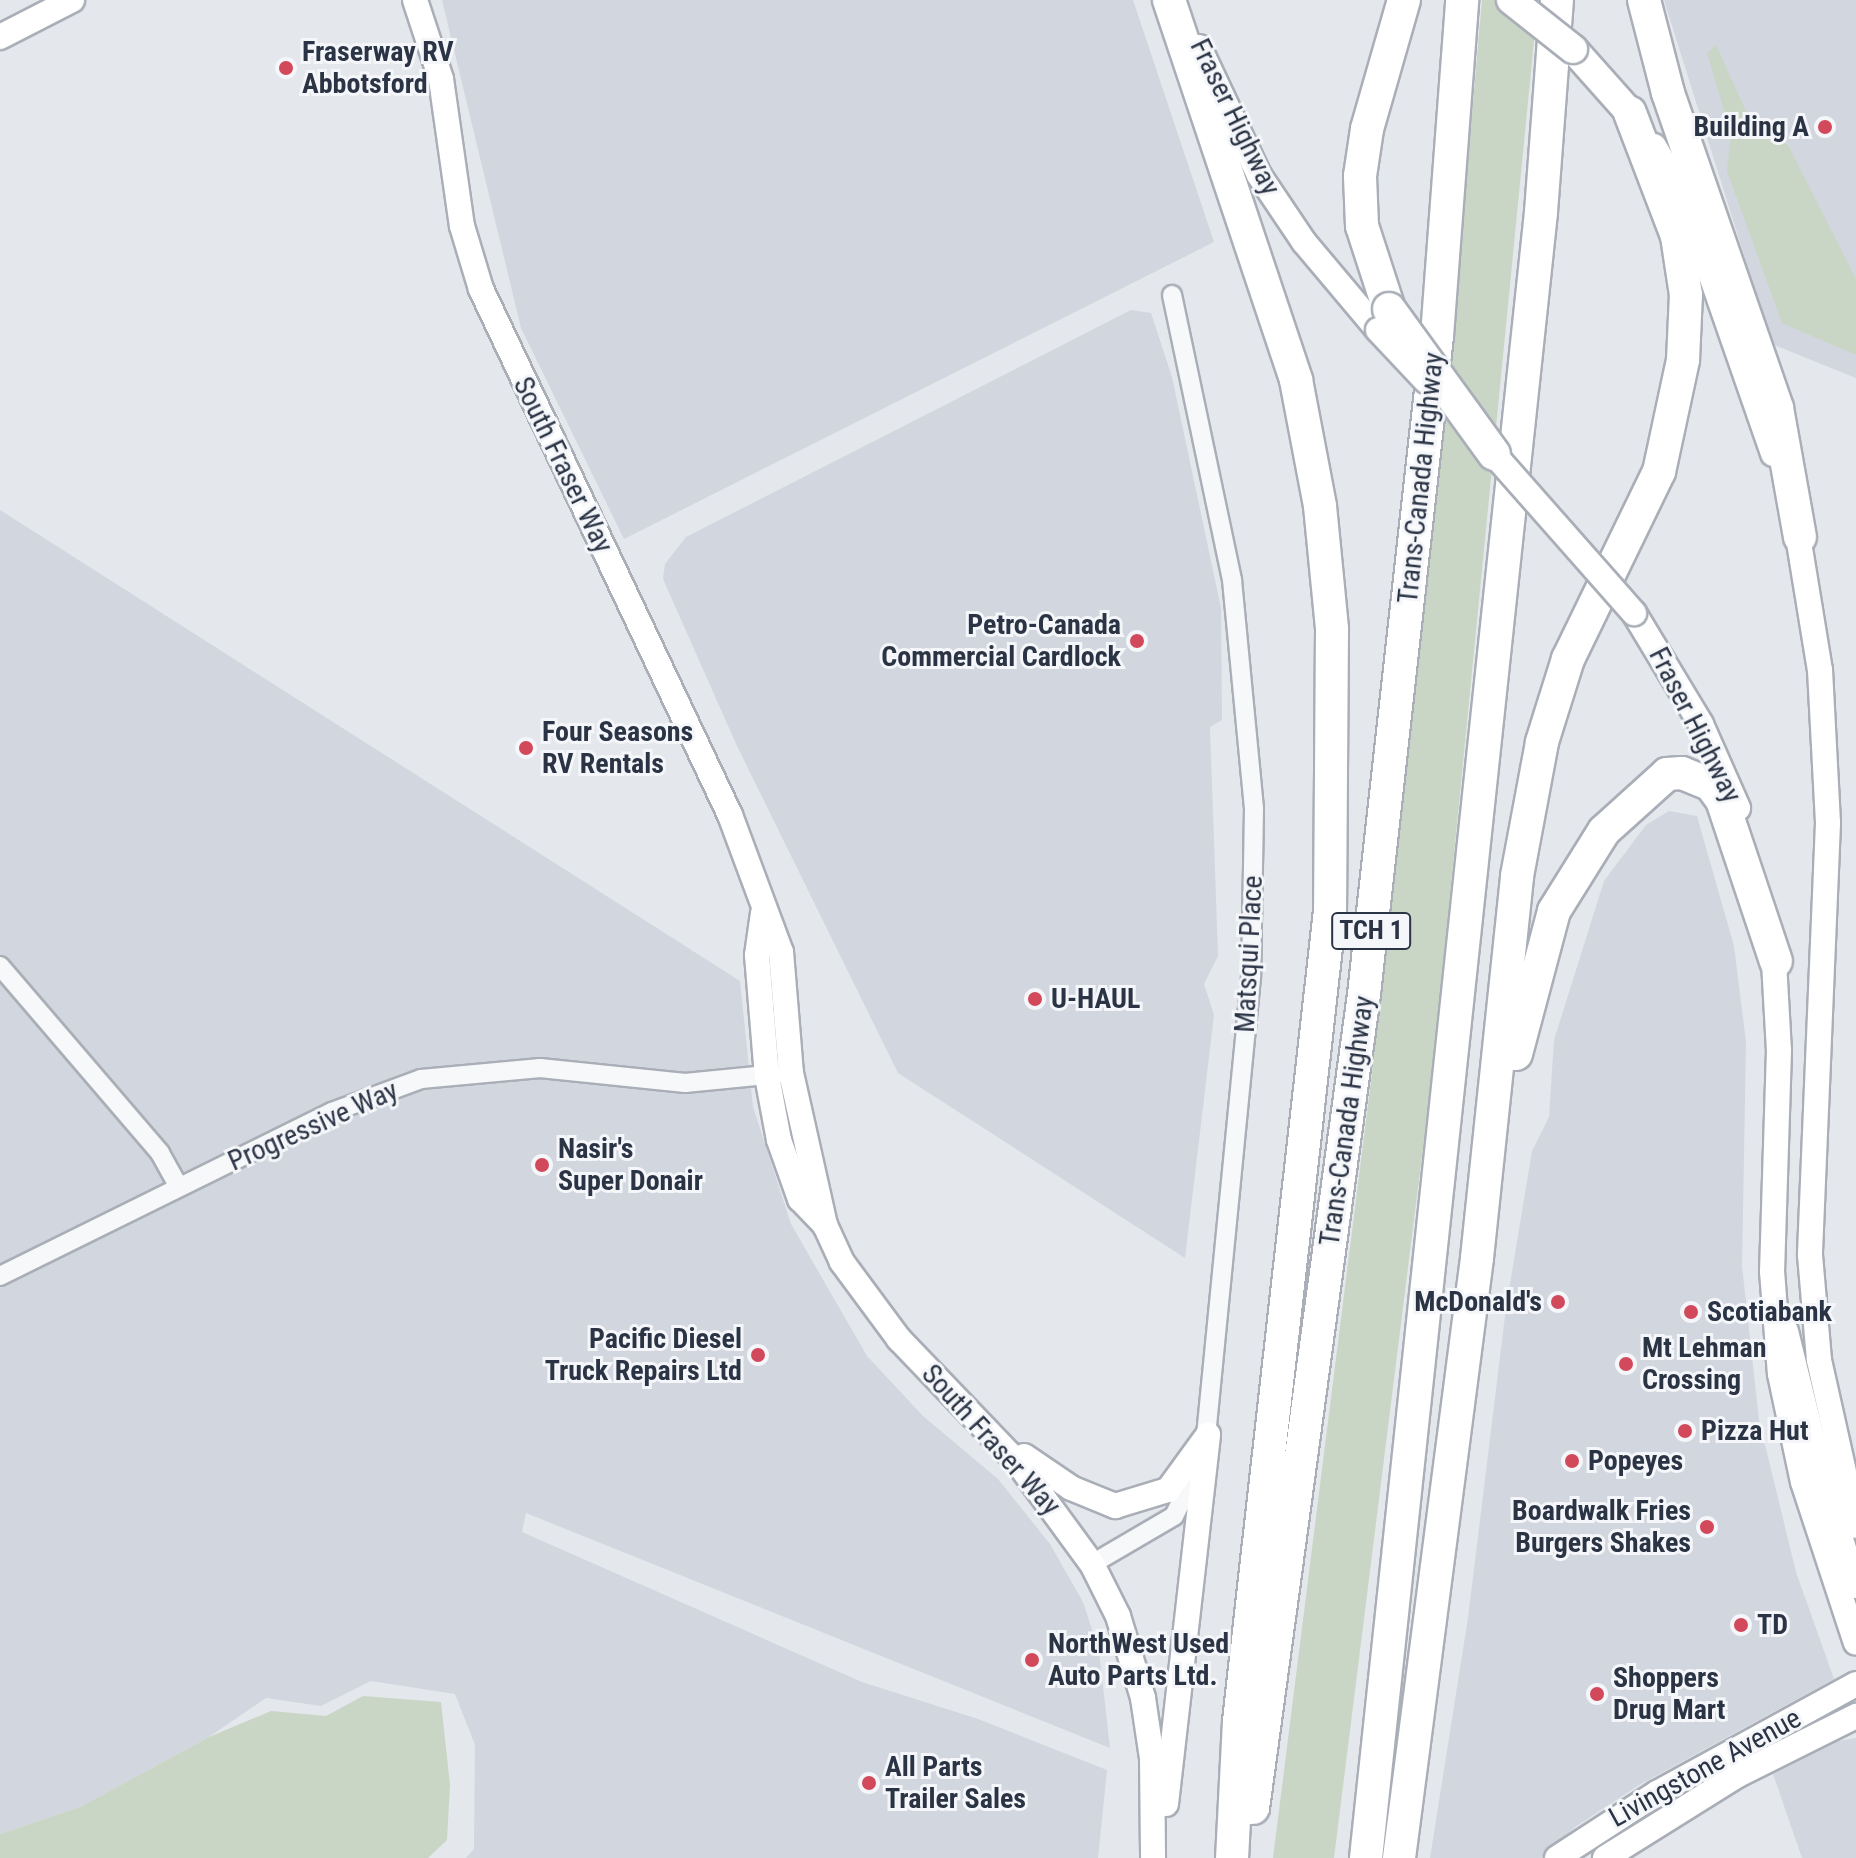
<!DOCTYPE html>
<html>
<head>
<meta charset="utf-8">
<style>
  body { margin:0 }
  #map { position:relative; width:1856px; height:1858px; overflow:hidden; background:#e4e7ec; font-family:"Roboto Condensed",sans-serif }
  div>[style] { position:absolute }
  .built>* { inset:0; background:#d2d6de }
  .green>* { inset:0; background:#c9d6c5 }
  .roads { filter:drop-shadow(2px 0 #a9aeb7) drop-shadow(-2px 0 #a9aeb7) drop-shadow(0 2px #a9aeb7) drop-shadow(0 -2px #a9aeb7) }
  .street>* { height:18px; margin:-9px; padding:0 9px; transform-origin:9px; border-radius:9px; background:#f7f8fa }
  .secondary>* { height:24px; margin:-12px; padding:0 12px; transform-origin:12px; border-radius:12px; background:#fff }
  .primary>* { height:28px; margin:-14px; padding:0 14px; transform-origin:14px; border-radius:14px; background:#fff }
  .highway>* { height:32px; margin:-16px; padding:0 16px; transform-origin:16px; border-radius:16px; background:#fff }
  .bridges { filter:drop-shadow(2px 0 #a9aeb7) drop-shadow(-2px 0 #a9aeb7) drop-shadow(0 2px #a9aeb7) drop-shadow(0 -2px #a9aeb7) }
  .secondary-bridge>* { height:24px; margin:-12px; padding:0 12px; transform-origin:12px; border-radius:12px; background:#fff }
  .primary-bridge>* { height:28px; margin:-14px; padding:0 14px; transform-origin:14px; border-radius:14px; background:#fff }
  .highway-bridge>* { height:32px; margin:-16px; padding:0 16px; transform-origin:16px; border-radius:16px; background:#fff }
  .dots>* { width:22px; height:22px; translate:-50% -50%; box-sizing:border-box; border:4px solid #f4f6f9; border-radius:50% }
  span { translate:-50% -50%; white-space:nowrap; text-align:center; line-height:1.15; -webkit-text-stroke:6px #f4f6f9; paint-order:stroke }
  .shield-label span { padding:2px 6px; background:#f4f6f9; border:2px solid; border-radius:6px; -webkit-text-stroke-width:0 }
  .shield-label { font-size:26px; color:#2b3445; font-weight:700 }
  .poi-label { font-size:28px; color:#2b3445; font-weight:700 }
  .left { translate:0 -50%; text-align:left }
  .right { translate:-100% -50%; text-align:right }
  .street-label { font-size:28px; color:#2b3445 }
</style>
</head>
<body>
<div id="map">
  <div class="built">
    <i style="clip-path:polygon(442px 0,1133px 0,1214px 242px,624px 539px,521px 328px)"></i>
    <i style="clip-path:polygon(1664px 0,1856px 0,1856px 378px,1772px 344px)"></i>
    <i style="clip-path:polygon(1131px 310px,1151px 313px,1172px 377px,1221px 608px,1222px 720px,1210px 727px,1218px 956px,1204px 984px,1214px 1015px,1185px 1258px,898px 1073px,737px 746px,663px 579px,665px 564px,686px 537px)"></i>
    <i style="clip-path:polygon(0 510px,740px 981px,753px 1107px,791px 1224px,867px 1356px,923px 1416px,998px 1479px,1050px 1544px,1083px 1602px,1099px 1651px,1110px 1748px,526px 1513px,522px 1532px,862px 1682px,978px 1719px,1107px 1770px,1098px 1858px,466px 1858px,474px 1849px,475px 1745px,455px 1694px,371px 1681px,321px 1706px,266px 1698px,209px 1737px,80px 1807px,0 1834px)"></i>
    <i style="clip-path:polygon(1669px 811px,1697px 816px,1734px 946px,1746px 1042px,1742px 1266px,1759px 1420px,1796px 1572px,1834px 1679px,1639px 1785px,1575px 1827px,1541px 1858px,1430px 1858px,1468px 1618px,1506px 1308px,1532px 1151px,1549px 1117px,1554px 1040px,1604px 881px,1646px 825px)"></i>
    <i style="clip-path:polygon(1856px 1738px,1856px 1858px,1802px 1858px,1773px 1774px,1838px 1741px)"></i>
  </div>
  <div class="green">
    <i style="clip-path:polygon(1482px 0,1538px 0,1433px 1068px,1334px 1858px,1273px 1858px,1372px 1073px,1451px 355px)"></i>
    <i style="clip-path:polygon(1716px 45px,1754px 129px,1788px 145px,1856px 279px,1856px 355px,1782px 323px,1727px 171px,1731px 134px,1707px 53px)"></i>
    <i style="clip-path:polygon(363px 1696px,441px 1702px,450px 1785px,447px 1840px,428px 1858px,0 1858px,0 1834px,80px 1807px,209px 1737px,271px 1711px,326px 1716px)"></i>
  </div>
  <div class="roads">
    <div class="street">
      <i style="left:1172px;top:295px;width:291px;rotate:78.1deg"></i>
      <i style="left:1232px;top:580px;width:230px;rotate:84.5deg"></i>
      <i style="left:1254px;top:809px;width:168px;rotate:91deg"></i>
      <i style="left:1251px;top:977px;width:469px;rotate:95.6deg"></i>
      <i style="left:0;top:966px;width:246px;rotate:49.4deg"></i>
      <i style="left:160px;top:1153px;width:39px;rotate:61deg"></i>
      <i style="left:0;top:1276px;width:370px;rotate:-26.3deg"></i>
      <i style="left:332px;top:1112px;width:95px;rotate:-20.3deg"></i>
      <i style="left:421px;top:1079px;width:120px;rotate:-5.3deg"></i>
      <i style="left:540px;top:1068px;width:146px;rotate:5.9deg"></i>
      <i style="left:685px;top:1083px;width:92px;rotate:-5.6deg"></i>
      <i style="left:1092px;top:1564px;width:95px;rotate:-30.3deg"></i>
      <i style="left:1174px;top:1516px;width:49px;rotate:-63.4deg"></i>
    </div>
    <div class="secondary">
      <i style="left:415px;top:0;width:83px;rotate:71.8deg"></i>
      <i style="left:441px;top:79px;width:148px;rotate:81.9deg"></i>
      <i style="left:462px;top:226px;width:66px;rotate:73.2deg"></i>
      <i style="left:481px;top:289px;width:582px;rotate:64.67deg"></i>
      <i style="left:730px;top:815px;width:146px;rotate:69.6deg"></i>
      <i style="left:781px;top:952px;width:121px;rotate:85.3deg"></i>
      <i style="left:791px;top:1073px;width:156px;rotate:77.4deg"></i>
      <i style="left:0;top:37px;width:81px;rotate:-27.2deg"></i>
      <i style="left:1199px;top:47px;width:141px;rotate:64.9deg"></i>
      <i style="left:1259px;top:175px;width:81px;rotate:56.1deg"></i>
      <i style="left:1304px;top:242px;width:115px;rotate:49.9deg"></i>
      <i style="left:1654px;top:146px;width:60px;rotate:60deg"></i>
      <i style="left:1684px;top:198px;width:271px;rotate:70.8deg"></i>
      <i style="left:1796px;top:524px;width:148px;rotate:80.7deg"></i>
      <i style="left:1820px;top:670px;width:153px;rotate:87deg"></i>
      <i style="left:1828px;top:823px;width:432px;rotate:92.4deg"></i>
      <i style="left:1810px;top:1255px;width:105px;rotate:85.1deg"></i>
      <i style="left:1819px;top:1360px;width:170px;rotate:77.4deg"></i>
      <i style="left:1634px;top:613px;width:130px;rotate:58.9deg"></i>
      <i style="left:1701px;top:724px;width:92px;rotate:66.2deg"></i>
      <i style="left:763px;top:913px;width:42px;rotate:98.1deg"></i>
      <i style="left:757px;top:955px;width:121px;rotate:85.3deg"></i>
      <i style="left:767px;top:1076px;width:65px;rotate:79.4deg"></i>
      <i style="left:779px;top:1140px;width:63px;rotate:70.4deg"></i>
      <i style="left:800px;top:1199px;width:36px;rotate:46deg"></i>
      <i style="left:825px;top:1225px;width:41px;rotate:65.3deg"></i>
      <i style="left:842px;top:1262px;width:96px;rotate:53.5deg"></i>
      <i style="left:899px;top:1339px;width:172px;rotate:46.2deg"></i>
      <i style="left:1018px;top:1463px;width:125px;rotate:53.8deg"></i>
      <i style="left:1092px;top:1564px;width:58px;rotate:63.4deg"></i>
      <i style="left:1118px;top:1616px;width:86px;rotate:73deg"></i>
      <i style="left:1143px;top:1698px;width:61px;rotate:81.5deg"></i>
      <i style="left:1152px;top:1758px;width:100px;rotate:89.4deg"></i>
      <i style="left:1773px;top:944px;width:106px;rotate:86.8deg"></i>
      <i style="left:1779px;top:1050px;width:221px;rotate:91.8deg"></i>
      <i style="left:1772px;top:1271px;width:103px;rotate:85.6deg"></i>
      <i style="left:1780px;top:1374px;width:110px;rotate:78deg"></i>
      <i style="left:1803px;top:1482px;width:169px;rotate:71.8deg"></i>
      <i style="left:1786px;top:1331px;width:160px;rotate:76.2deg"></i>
      <i style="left:1824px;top:1486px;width:105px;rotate:72.3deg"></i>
      <i style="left:1024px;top:1456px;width:57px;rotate:34.2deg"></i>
      <i style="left:1071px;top:1488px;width:48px;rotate:22.2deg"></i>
      <i style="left:1115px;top:1506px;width:55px;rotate:-16.8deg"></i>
      <i style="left:1168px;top:1490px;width:63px;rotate:-54deg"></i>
      <i style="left:1166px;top:1804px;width:372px;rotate:-83.5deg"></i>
      <i style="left:1557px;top:1858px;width:119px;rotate:-33deg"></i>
      <i style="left:1657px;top:1793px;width:227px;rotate:-28.7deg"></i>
      <i style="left:1605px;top:1858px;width:157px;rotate:-32deg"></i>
      <i style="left:1738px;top:1775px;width:132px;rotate:-26.6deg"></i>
    </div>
    <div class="primary">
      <i style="left:1573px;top:49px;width:86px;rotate:48.3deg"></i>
    </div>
    <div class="highway">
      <i style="left:1169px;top:0;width:401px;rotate:71.5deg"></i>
      <i style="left:1296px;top:380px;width:128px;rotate:79.2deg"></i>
      <i style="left:1320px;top:506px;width:124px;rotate:84.4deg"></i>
      <i style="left:1332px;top:629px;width:282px;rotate:90.4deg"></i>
      <i style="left:1330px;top:911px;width:815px;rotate:96.41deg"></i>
      <i style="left:1239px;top:1721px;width:137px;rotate:92.9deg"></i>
      <i style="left:1644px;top:0;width:96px;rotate:75.5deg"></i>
      <i style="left:1668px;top:93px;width:333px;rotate:70.9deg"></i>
      <i style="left:1777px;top:408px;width:131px;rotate:79.9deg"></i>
      <i style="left:1389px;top:309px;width:87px;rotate:-108deg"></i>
      <i style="left:1362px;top:226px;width:50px;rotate:-92.3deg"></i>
      <i style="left:1360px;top:176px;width:48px;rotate:-81.5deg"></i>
      <i style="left:1367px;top:129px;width:134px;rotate:-74deg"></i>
      <i style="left:1516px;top:1054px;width:148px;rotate:-75.1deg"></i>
      <i style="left:1554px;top:911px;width:94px;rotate:-58deg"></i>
      <i style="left:1604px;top:831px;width:85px;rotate:-42.1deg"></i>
      <i style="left:1667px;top:774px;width:15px;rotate:-4deg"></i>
      <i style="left:1682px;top:773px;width:31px;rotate:22deg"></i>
      <i style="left:1711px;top:785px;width:19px;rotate:54deg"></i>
      <i style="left:1722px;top:800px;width:170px;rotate:71.5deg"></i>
      <i style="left:1253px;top:1808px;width:822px;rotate:-82.23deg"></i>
      <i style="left:1364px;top:994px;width:662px;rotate:-83.67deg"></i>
      <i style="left:1437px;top:336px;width:337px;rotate:-85.7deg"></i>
      <i style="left:1366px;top:1858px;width:1655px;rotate:-83.93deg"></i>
      <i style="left:1541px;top:212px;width:213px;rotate:-85.7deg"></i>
      <i style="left:1399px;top:1858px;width:605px;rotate:-82.59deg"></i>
      <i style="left:1477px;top:1258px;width:384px;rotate:-84deg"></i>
      <i style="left:1517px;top:876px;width:136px;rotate:-79.4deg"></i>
      <i style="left:1542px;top:742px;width:87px;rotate:-72.6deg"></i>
      <i style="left:1568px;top:659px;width:208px;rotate:-64.1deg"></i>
      <i style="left:1659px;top:472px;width:115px;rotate:-77.9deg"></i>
      <i style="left:1683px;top:360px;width:65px;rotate:-87.4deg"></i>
      <i style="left:1686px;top:295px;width:60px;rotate:-98.7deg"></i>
      <i style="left:1677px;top:236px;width:132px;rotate:-110.9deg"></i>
    </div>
  </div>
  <div class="bridges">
    <div class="secondary-bridge">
      <i style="left:1378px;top:330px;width:70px;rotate:46.7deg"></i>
      <i style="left:1484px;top:443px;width:227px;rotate:48.6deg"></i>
    </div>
    <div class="primary-bridge">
      <i style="left:1511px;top:0;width:79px;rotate:38.3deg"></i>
    </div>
    <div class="highway-bridge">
      <i style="left:1389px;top:309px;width:179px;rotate:54.1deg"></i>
    </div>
  </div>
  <div class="dots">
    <i style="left:286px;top:68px;background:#d1495b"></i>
    <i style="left:1825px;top:127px;background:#d1495b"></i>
    <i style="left:1137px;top:641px;background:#d1495b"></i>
    <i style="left:526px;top:748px;background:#d1495b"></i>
    <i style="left:1035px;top:999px;background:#d1495b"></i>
    <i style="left:542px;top:1165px;background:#d1495b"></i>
    <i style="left:1558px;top:1302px;background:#d1495b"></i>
    <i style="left:1691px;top:1312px;background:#d1495b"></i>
    <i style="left:758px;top:1355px;background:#d1495b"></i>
    <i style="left:1626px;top:1364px;background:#d1495b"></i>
    <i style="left:1685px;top:1431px;background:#d1495b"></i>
    <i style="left:1572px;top:1461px;background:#d1495b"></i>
    <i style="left:1707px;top:1527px;background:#d1495b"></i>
    <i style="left:1741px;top:1625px;background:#d1495b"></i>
    <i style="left:1032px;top:1660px;background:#d1495b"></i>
    <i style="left:1597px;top:1694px;background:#d1495b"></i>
    <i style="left:869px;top:1783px;background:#d1495b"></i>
  </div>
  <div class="shield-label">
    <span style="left:1371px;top:931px">TCH 1</span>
  </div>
  <div class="poi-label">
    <span class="left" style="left:302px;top:68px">Fraserway RV<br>Abbotsford</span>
    <span class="right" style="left:1809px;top:127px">Building A</span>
    <span class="right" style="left:1121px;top:641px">Petro-Canada<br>Commercial Cardlock</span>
    <span class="left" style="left:542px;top:748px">Four Seasons<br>RV Rentals</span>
    <span class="left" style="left:1051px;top:999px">U-HAUL</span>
    <span class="left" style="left:558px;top:1165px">Nasir's<br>Super Donair</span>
    <span class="right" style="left:1542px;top:1302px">McDonald's</span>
    <span class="left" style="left:1707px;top:1312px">Scotiabank</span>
    <span class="right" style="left:742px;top:1355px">Pacific Diesel<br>Truck Repairs Ltd</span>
    <span class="left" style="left:1642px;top:1364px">Mt Lehman<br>Crossing</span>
    <span class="left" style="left:1701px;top:1431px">Pizza Hut</span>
    <span class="left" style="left:1588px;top:1461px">Popeyes</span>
    <span class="right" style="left:1691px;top:1527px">Boardwalk Fries<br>Burgers Shakes</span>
    <span class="left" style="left:1757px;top:1625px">TD</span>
    <span class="left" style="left:1048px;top:1660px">NorthWest Used<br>Auto Parts Ltd.</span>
    <span class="left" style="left:1613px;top:1694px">Shoppers<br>Drug Mart</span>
    <span class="left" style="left:885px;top:1783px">All Parts<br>Trailer Sales</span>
  </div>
  <div class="street-label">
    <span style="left:1235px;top:117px;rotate:64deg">Fraser Highway</span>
    <span style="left:563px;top:465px;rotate:64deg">South Fraser Way</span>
    <span style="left:1421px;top:478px;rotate:-84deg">Trans-Canada Highway</span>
    <span style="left:1695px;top:725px;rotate:63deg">Fraser Highway</span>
    <span style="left:1249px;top:954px;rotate:-87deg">Matsqui Place</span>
    <span style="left:1347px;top:1121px;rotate:-82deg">Trans-Canada Highway</span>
    <span style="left:313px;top:1126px;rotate:-24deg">Progressive Way</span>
    <span style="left:991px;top:1440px;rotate:48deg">South Fraser Way</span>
    <span style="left:1705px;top:1768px;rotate:-29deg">Livingstone Avenue</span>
  </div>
</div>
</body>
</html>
